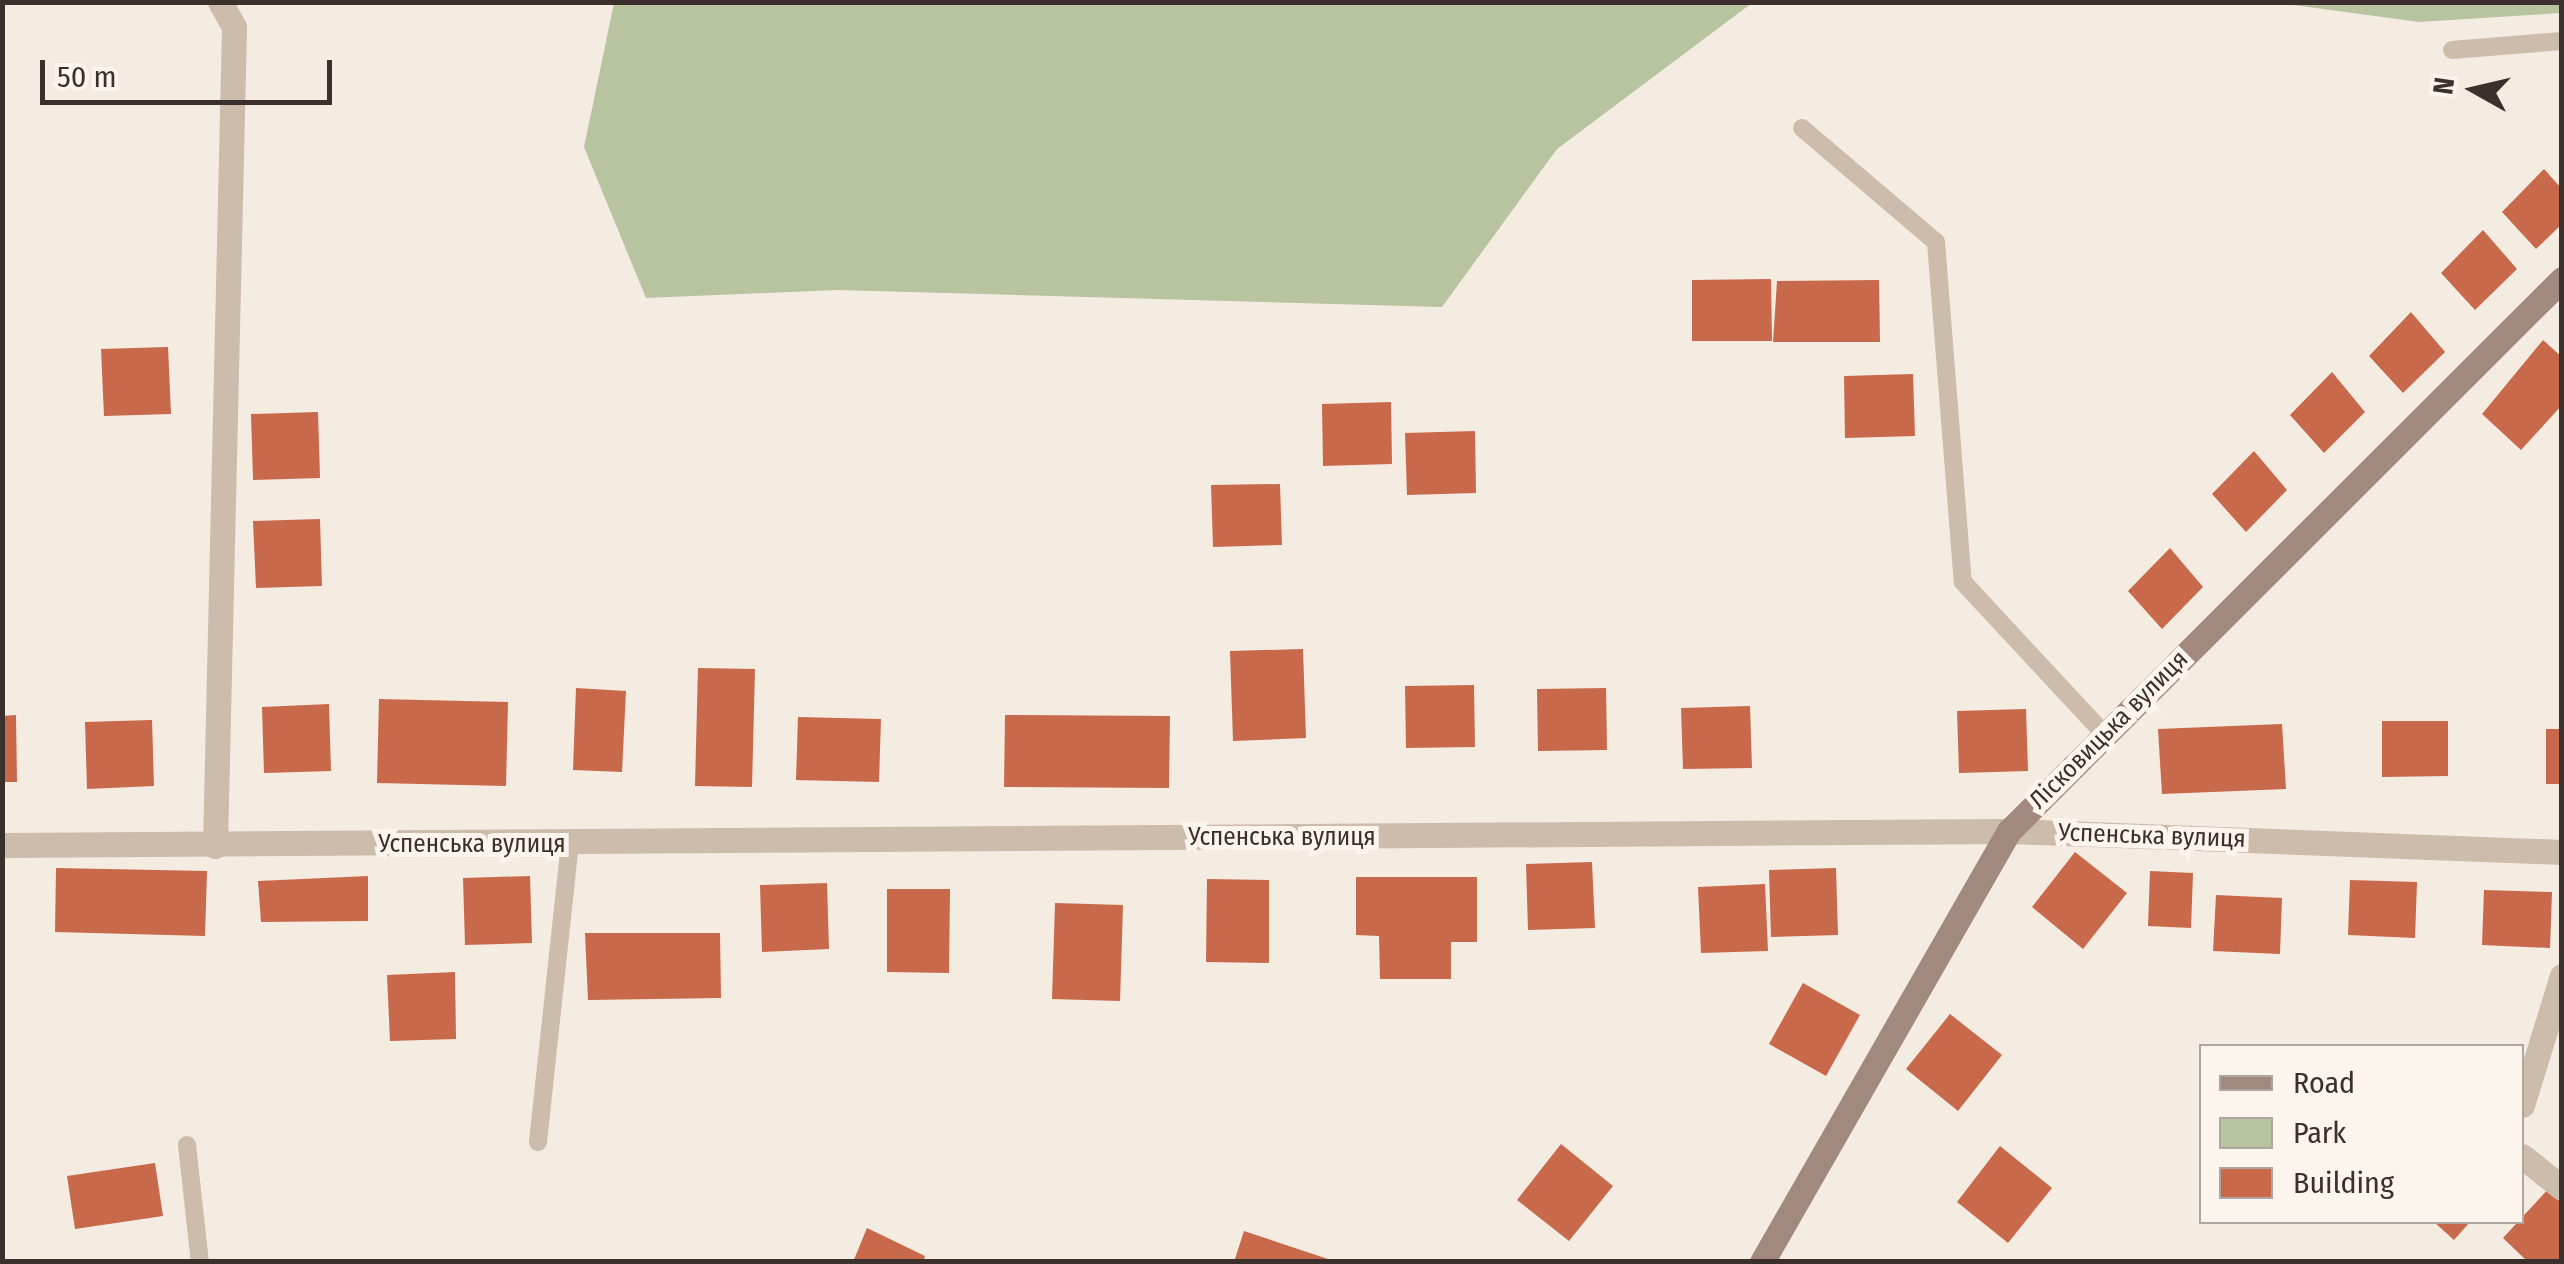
<!DOCTYPE html>
<html>
<head>
<meta charset="utf-8">
<style>
  body { margin:0 }
  #map { position:relative; width:2564px; height:1264px; overflow:hidden; background:#f4ebe1; font-family:"Fira Sans Condensed",sans-serif }
  div>[style] { position:absolute }
  .green>* { inset:0; background:#b8c4a0 }
  .building>* { inset:0; background:#c8694b }
  .lane>* { height:18px; margin:-9px; padding:0 9px; transform-origin:9px; border-radius:9px; background:#cdbbac }
  .street>* { height:25px; margin:-12.5px; padding:0 12.5px; transform-origin:12.5px; border-radius:12.5px; background:#cdbbac }
  .secondary>* { height:25px; margin:-12.5px; padding:0 12.5px; transform-origin:12.5px; border-radius:12.5px; background:#a18a7d }
  span { translate:-50% -50%; white-space:nowrap; text-align:center; line-height:1.15; -webkit-text-stroke:10px #fbf5ee; paint-order:stroke }
  .street-label { font-size:25px; color:#3b302b }
  .frame { position:absolute; inset:0; border:5px solid #3b302b; pointer-events:none }
  .legend { position:absolute; left:2199px; top:1044px; width:325px; height:180px; box-sizing:border-box; background:#fbf5ee; border:2px solid #aea6a0; margin:0; padding:12px 18px; list-style:none; font-size:30px; color:#3b302b }
  .legend li { display:flex; align-items:center; gap:20px; height:50px }
  .legend b { width:50px; border:2px solid #aea6a0 }
  .north { position:absolute; left:2424px; top:40px; width:100px; height:100px; -webkit-text-stroke:8px #fbf5ee; paint-order:stroke; rotate:278deg; font-size:28px; font-weight:700; line-height:40px; text-align:center; color:#3b302b }
  .north::after { content:''; display:block; margin:auto; width:35px; height:45px; background:#3b302b; clip-path:polygon(50% 0,100% 100%,50% 72%,0 100%) }
  .scale { position:absolute; left:40px; top:60px; width:292px; height:45px; box-sizing:border-box; border:5px solid #3b302b; border-top:0; padding-left:12px; font-size:30px; line-height:35px; white-space:nowrap; color:#3b302b; -webkit-text-stroke:8px #fbf5ee; paint-order:stroke }
</style>
</head>
<body>
<div id="map">
  <div class="green">
    <i style="clip-path:polygon(2561px 2px,2561px 13px,2419px 22px,2278px 3px)"></i>
    <i style="clip-path:polygon(614px 3px,614px 2px,1752px 3px,1557px 149px,1442px 307px,837px 290px,646px 298px,584px 147px)"></i>
  </div>
  <div class="building">
    <i style="clip-path:polygon(2544px 169px,2562px 189px,2562px 224px,2536px 249px,2502px 212px)"></i>
    <i style="clip-path:polygon(2483px 230px,2517px 269px,2475px 310px,2441px 273px)"></i>
    <i style="clip-path:polygon(1771px 279px,1772px 341px,1692px 341px,1692px 280px)"></i>
    <i style="clip-path:polygon(1879px 280px,1880px 342px,1773px 342px,1777px 281px)"></i>
    <i style="clip-path:polygon(2411px 312px,2445px 352px,2403px 393px,2369px 356px)"></i>
    <i style="clip-path:polygon(2543px 340px,2562px 357px,2562px 405px,2521px 450px,2482px 414px)"></i>
    <i style="clip-path:polygon(168px 347px,171px 414px,104px 416px,101px 349px)"></i>
    <i style="clip-path:polygon(2332px 372px,2365px 412px,2324px 453px,2290px 415px)"></i>
    <i style="clip-path:polygon(1913px 374px,1915px 436px,1845px 438px,1844px 376px)"></i>
    <i style="clip-path:polygon(1391px 402px,1392px 464px,1323px 466px,1322px 404px)"></i>
    <i style="clip-path:polygon(318px 412px,320px 478px,253px 480px,251px 414px)"></i>
    <i style="clip-path:polygon(1475px 431px,1476px 493px,1407px 495px,1405px 433px)"></i>
    <i style="clip-path:polygon(2254px 451px,2287px 490px,2246px 532px,2212px 494px)"></i>
    <i style="clip-path:polygon(1280px 484px,1282px 545px,1213px 547px,1211px 485px)"></i>
    <i style="clip-path:polygon(320px 519px,322px 586px,256px 588px,253px 521px)"></i>
    <i style="clip-path:polygon(2170px 548px,2203px 587px,2162px 629px,2128px 591px)"></i>
    <i style="clip-path:polygon(1303px 649px,1306px 738px,1233px 741px,1230px 651px)"></i>
    <i style="clip-path:polygon(698px 668px,755px 669px,752px 787px,695px 786px)"></i>
    <i style="clip-path:polygon(1474px 685px,1475px 747px,1406px 748px,1405px 686px)"></i>
    <i style="clip-path:polygon(576px 688px,626px 691px,622px 772px,573px 770px)"></i>
    <i style="clip-path:polygon(1606px 688px,1607px 750px,1538px 751px,1537px 689px)"></i>
    <i style="clip-path:polygon(379px 699px,508px 702px,506px 786px,377px 783px)"></i>
    <i style="clip-path:polygon(329px 704px,331px 771px,264px 773px,262px 707px)"></i>
    <i style="clip-path:polygon(1750px 706px,1752px 768px,1683px 769px,1681px 708px)"></i>
    <i style="clip-path:polygon(2026px 709px,2028px 771px,1959px 773px,1957px 711px)"></i>
    <i style="clip-path:polygon(16px 715px,17px 782px,2px 782px,2px 716px)"></i>
    <i style="clip-path:polygon(1005px 715px,1170px 716px,1169px 788px,1004px 787px)"></i>
    <i style="clip-path:polygon(798px 717px,881px 719px,879px 782px,796px 780px)"></i>
    <i style="clip-path:polygon(152px 720px,154px 786px,87px 789px,85px 722px)"></i>
    <i style="clip-path:polygon(2382px 721px,2448px 721px,2448px 776px,2382px 777px)"></i>
    <i style="clip-path:polygon(2282px 724px,2286px 789px,2162px 794px,2158px 729px)"></i>
    <i style="clip-path:polygon(2546px 729px,2562px 729px,2562px 784px,2546px 784px)"></i>
    <i style="clip-path:polygon(2075px 852px,2127px 893px,2083px 949px,2032px 907px)"></i>
    <i style="clip-path:polygon(1592px 862px,1595px 928px,1528px 930px,1526px 864px)"></i>
    <i style="clip-path:polygon(56px 868px,207px 871px,205px 936px,55px 932px)"></i>
    <i style="clip-path:polygon(1836px 868px,1838px 935px,1771px 937px,1769px 870px)"></i>
    <i style="clip-path:polygon(2150px 871px,2193px 873px,2191px 928px,2148px 926px)"></i>
    <i style="clip-path:polygon(368px 876px,368px 921px,261px 922px,258px 881px)"></i>
    <i style="clip-path:polygon(530px 876px,532px 943px,465px 945px,463px 878px)"></i>
    <i style="clip-path:polygon(1356px 877px,1477px 877px,1477px 942px,1451px 942px,1451px 979px,1380px 979px,1379px 936px,1356px 935px)"></i>
    <i style="clip-path:polygon(1207px 879px,1269px 880px,1269px 963px,1206px 962px)"></i>
    <i style="clip-path:polygon(2350px 880px,2417px 882px,2415px 938px,2348px 935px)"></i>
    <i style="clip-path:polygon(827px 883px,829px 949px,762px 952px,760px 885px)"></i>
    <i style="clip-path:polygon(1765px 884px,1768px 951px,1701px 953px,1698px 887px)"></i>
    <i style="clip-path:polygon(887px 889px,950px 889px,949px 973px,887px 972px)"></i>
    <i style="clip-path:polygon(2484px 890px,2552px 892px,2550px 948px,2482px 945px)"></i>
    <i style="clip-path:polygon(2216px 895px,2282px 898px,2280px 954px,2213px 951px)"></i>
    <i style="clip-path:polygon(1055px 903px,1123px 905px,1120px 1001px,1052px 999px)"></i>
    <i style="clip-path:polygon(585px 933px,720px 933px,721px 998px,588px 1000px)"></i>
    <i style="clip-path:polygon(455px 972px,456px 1039px,390px 1041px,387px 975px)"></i>
    <i style="clip-path:polygon(1803px 983px,1860px 1015px,1826px 1076px,1769px 1044px)"></i>
    <i style="clip-path:polygon(1950px 1014px,2002px 1055px,1958px 1111px,1906px 1069px)"></i>
    <i style="clip-path:polygon(1561px 1144px,1613px 1186px,1569px 1241px,1517px 1200px)"></i>
    <i style="clip-path:polygon(2000px 1146px,2052px 1188px,2008px 1243px,1957px 1202px)"></i>
    <i style="clip-path:polygon(155px 1163px,163px 1216px,75px 1229px,67px 1176px)"></i>
    <i style="clip-path:polygon(2552px 1185px,2562px 1194px,2562px 1262px,2528px 1262px,2503px 1238px)"></i>
    <i style="clip-path:polygon(2434px 1222px,2470px 1222px,2454px 1240px)"></i>
    <i style="clip-path:polygon(867px 1228px,925px 1256px,923px 1262px,853px 1262px)"></i>
    <i style="clip-path:polygon(1244px 1231px,1334px 1261px,1334px 1262px,1234px 1262px)"></i>
  </div>
  <div class="lane">
    <i style="left:2452px;top:50px;width:110px;rotate:-4.7deg"></i>
    <i style="left:1802px;top:128px;width:176px;rotate:40.4deg"></i>
    <i style="left:1936px;top:242px;width:341px;rotate:85.5deg"></i>
    <i style="left:1963px;top:582px;width:209px;rotate:47.1deg"></i>
    <i style="left:538px;top:1142px;width:301px;rotate:-83.9deg"></i>
    <i style="left:187px;top:1145px;width:118px;rotate:83.7deg"></i>
  </div>
  <div class="street">
    <i style="left:2px;top:845px;width:2007px;rotate:-0.4deg"></i>
    <i style="left:2009px;top:831px;width:553px;rotate:2.17deg"></i>
    <i style="left:215px;top:846px;width:819px;rotate:-88.67deg"></i>
    <i style="left:234px;top:27px;width:29px;rotate:-119deg"></i>
    <i style="left:2522px;top:1105px;width:135px;rotate:-72.8deg"></i>
    <i style="left:2522px;top:1156px;width:51px;rotate:38.7deg"></i>
  </div>
  <div class="secondary">
    <i style="left:1762px;top:1262px;width:497px;rotate:-60.2deg"></i>
    <i style="left:2009px;top:831px;width:781px;rotate:-44.95deg"></i>
  </div>
  <div class="street-label">
    <span style="left:2109px;top:730px;rotate:-45deg">Лісковицька вулиця</span>
    <span style="left:2152px;top:836px;rotate:2deg">Успенська вулиця</span>
    <span style="left:1282px;top:837px">Успенська вулиця</span>
    <span style="left:472px;top:844px">Успенська вулиця</span>
  </div>
  <div class="frame"></div>
  <ul class="legend">
  <li><b style="height:12px;background:#a18a7d"></b>Road</li>
  <li><b style="height:28px;background:#b8c4a0"></b>Park</li>
  <li><b style="height:28px;background:#c8694b"></b>Building</li>
  </ul>
  <div class="north">N</div>
  <div class="scale">50 m</div>
</div>
</body>
</html>
